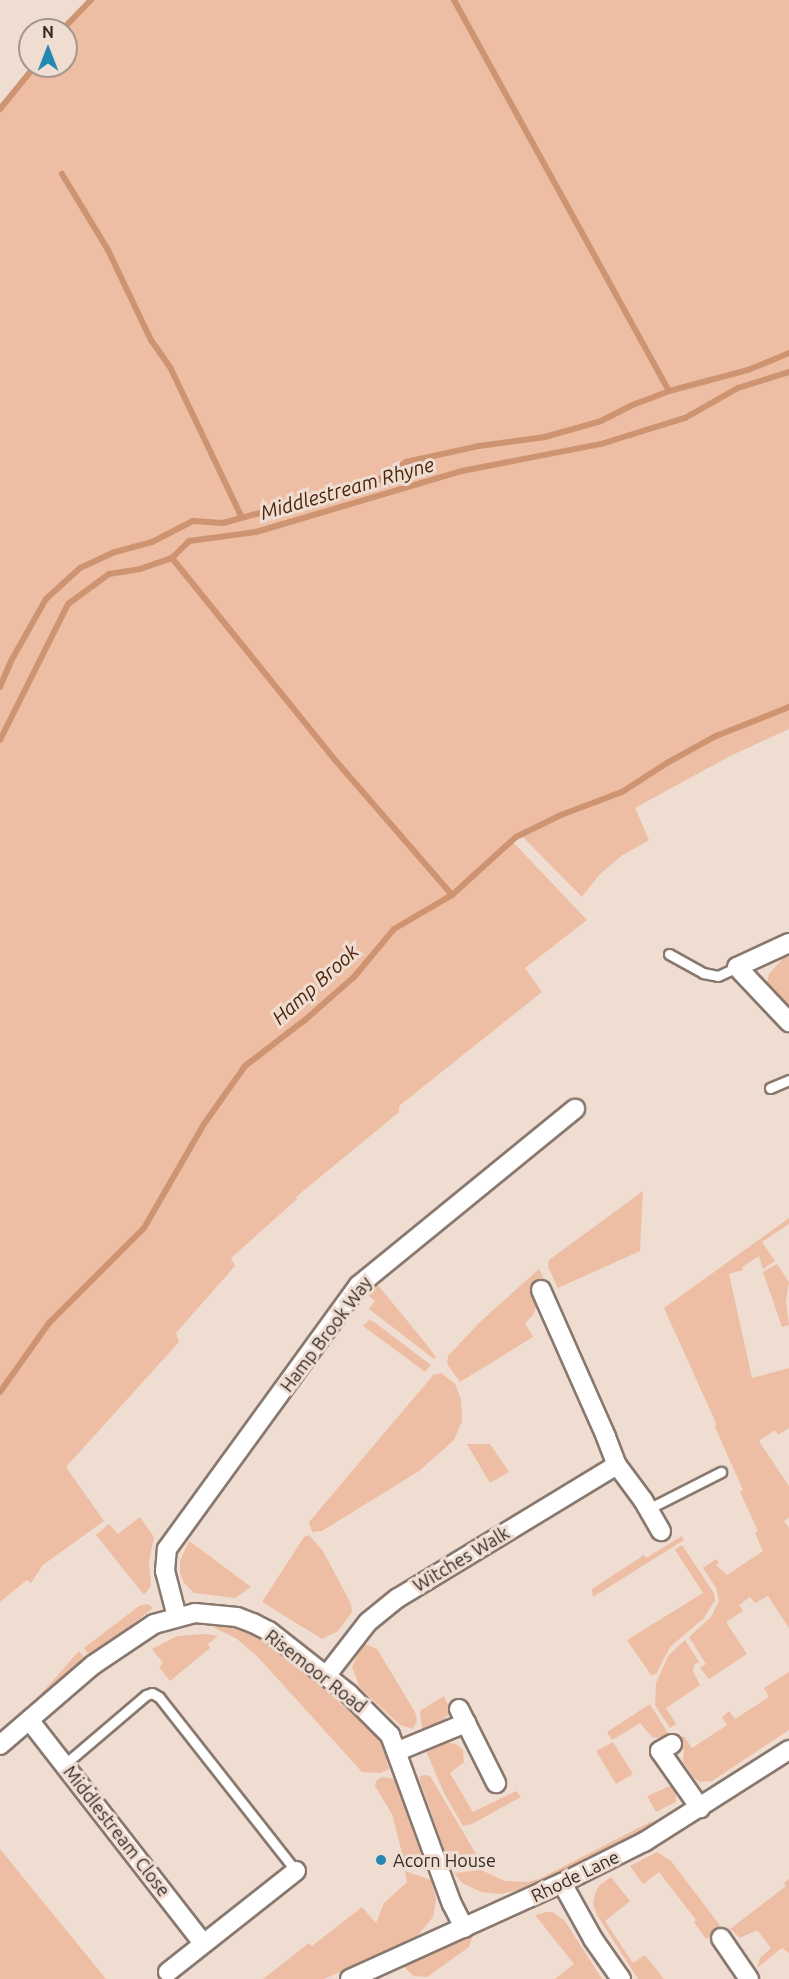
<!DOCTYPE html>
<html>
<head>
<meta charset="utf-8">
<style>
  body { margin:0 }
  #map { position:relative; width:789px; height:1979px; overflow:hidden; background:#f0ddd2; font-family:Ubuntu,sans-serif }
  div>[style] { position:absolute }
  .green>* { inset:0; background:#edbea3 }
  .stream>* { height:6px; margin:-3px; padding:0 3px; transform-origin:3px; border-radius:3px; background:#ce9471 }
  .roads { filter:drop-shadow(2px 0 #89786e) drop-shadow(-2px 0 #89786e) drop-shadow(0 2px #89786e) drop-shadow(0 -2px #89786e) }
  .service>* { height:9px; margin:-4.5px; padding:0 4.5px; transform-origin:4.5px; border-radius:4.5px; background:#fff }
  .minor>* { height:18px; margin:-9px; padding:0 9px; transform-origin:9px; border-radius:9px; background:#fff }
  .dots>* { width:16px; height:16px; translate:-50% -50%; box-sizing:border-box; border:3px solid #f0ddd2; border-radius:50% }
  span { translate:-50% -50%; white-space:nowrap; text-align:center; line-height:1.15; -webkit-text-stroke:6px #f0ddd2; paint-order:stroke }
  .street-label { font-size:18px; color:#322b26 }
  .poi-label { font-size:18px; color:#322b26 }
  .left { translate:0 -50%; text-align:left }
  .water-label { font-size:20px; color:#4b240a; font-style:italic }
  .north { position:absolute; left:18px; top:18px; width:60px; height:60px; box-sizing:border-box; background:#f0ddd2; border:2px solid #a4968d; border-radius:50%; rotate:0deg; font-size:16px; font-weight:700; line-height:24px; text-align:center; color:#322b26 }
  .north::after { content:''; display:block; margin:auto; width:21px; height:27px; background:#2588b2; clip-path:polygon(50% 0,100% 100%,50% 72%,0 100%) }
</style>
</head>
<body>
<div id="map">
  <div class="green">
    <i style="clip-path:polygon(91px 0,789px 0,789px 729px,730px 756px,635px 808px,649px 840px,621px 856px,599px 875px,582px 897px,521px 835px,512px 841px,587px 920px,525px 968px,542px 992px,399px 1106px,399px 1112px,296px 1197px,297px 1199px,231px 1258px,235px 1266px,176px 1333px,179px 1342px,66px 1467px,104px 1521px,43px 1565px,31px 1583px,27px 1580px,0 1602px,0 109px,35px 66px,66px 66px,66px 30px,62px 30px)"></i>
    <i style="clip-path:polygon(787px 954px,789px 958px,789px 1007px,771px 993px,767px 983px,769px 974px)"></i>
    <i style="clip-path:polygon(643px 1191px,640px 1251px,558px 1288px,548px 1267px,549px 1260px)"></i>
    <i style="clip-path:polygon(789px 1218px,789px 1224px,762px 1242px,775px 1261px,763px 1269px,759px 1256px,742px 1267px,743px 1270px,729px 1274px,752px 1378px,789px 1368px,789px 1428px,778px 1435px,775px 1430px,759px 1441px,789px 1486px,789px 1518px,784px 1521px,789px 1528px,789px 1628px,768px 1596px,755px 1603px,750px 1597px,739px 1605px,743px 1611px,726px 1622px,747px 1654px,709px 1679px,700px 1668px,706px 1664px,689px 1637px,711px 1617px,719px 1601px,716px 1588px,703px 1568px,716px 1559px,719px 1563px,716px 1565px,727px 1575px,763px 1551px,755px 1533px,758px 1531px,740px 1492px,743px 1490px,715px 1427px,716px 1423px,664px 1308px)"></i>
    <i style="clip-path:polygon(777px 1264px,789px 1282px,786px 1302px,789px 1325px,782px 1327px,763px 1272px)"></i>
    <i style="clip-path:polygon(539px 1269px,546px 1283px,531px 1289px,536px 1307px,533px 1315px,525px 1323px,533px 1337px,460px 1382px,447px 1364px,448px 1356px,480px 1322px)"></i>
    <i style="clip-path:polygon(377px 1284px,423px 1340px,436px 1357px,434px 1359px,369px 1309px,375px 1301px,368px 1295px)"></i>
    <i style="clip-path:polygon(369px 1320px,374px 1322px,431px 1365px,425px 1372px,409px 1360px,363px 1326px)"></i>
    <i style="clip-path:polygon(441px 1373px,455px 1384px,461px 1399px,462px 1421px,454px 1440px,419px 1471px,322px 1531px,312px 1532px,309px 1522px,429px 1380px,433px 1375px)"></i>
    <i style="clip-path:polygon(467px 1444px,490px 1444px,509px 1472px,490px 1483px)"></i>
    <i style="clip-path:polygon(140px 1517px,154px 1537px,149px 1561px,151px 1586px,144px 1595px,96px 1535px,109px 1524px,118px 1534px)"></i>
    <i style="clip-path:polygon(309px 1535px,323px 1551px,351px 1604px,352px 1612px,338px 1631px,322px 1639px,262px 1602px,304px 1537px)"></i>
    <i style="clip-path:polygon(682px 1536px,684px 1540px,593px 1597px,592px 1589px,644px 1555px,646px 1558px)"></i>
    <i style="clip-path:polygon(189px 1541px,215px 1560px,251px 1587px,235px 1598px,194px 1593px,184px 1583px,180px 1572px,180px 1561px)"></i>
    <i style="clip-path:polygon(682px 1545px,714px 1593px,715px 1600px,704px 1618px,670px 1647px,656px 1674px,651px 1675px,627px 1640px,703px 1593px,675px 1550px)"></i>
    <i style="clip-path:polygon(148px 1604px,153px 1608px,91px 1657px,84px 1648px,139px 1606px)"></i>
    <i style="clip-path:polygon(211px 1626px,229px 1627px,254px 1635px,292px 1663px,372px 1730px,383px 1745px,389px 1769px,381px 1773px,362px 1772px,257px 1656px,237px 1639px)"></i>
    <i style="clip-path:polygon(205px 1634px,218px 1636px,208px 1644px,210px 1648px,170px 1681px,159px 1667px,163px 1663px,152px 1649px,177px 1636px)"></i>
    <i style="clip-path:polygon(685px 1640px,699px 1662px,694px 1665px,693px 1671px,700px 1685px,666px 1708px,676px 1724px,670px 1728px,655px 1705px,656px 1683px,668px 1656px)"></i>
    <i style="clip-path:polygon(363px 1643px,377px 1649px,415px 1712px,417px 1721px,413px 1729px,400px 1725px,360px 1688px,352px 1667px)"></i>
    <i style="clip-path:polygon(79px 1651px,87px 1661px,32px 1704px)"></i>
    <i style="clip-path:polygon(789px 1672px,789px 1730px,712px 1781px,700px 1782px,694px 1778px,683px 1762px,684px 1750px,678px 1740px,684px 1736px,692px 1748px,727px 1725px,722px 1717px,729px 1711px,735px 1719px,769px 1697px,764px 1688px)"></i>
    <i style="clip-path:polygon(444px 1696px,450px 1709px,449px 1714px,439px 1724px,422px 1729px,420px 1711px)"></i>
    <i style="clip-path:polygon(650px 1704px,669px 1735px,660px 1738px,652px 1737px,640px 1723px,612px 1740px,607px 1732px)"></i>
    <i style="clip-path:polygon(445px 1742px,456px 1744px,463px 1750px,464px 1762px,450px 1773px,473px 1812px,516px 1791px,521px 1797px,472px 1824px,463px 1826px,444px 1793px,426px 1751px)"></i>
    <i style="clip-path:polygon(613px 1742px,633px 1774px,616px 1784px,596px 1751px)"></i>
    <i style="clip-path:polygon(424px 1775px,430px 1776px,479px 1859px,477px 1864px,449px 1863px,420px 1781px,419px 1777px)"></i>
    <i style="clip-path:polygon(382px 1777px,395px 1779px,427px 1871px,412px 1867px,403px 1857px,392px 1814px,375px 1786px,376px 1781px)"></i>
    <i style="clip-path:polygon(670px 1786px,676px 1791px,676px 1802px,656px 1812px,647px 1796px)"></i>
    <i style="clip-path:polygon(652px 1821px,654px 1824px,622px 1842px,520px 1890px,499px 1894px,481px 1892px,462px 1883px,454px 1873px,481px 1870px,505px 1881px,528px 1882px,539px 1879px)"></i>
    <i style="clip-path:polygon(0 1849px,106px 1979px,0 1979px)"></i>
    <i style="clip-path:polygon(657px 1852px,671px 1861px,722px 1928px,706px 1939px,694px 1922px,696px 1920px,659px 1872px,643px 1884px,630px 1866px)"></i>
    <i style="clip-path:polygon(405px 1871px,431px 1880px,436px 1899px,433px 1917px,414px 1940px,324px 1979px,263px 1979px,309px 1943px,312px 1946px,362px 1907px,376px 1923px,384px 1903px,407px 1882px)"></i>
    <i style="clip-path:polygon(611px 1877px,630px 1901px,605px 1921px,633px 1963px,645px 1955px,664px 1979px,638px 1979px,597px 1915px,593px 1904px,595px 1893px,600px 1885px)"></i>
    <i style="clip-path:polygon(789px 1879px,789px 1953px,782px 1948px,757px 1968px,760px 1958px,771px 1948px,757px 1930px,740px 1938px,730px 1929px,786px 1886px,784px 1883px)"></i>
    <i style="clip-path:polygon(546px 1912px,553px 1912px,565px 1921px,602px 1979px,555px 1979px,574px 1964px,535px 1915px)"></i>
    <i style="clip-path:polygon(473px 1935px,469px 1947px,427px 1977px,414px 1976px,406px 1969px,404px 1966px)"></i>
  </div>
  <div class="stream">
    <i style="left:454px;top:0;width:446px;rotate:61.2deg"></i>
    <i style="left:62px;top:30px;width:42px;rotate:-46deg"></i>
    <i style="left:0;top:109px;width:55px;rotate:-50.9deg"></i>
    <i style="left:62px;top:174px;width:89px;rotate:58.8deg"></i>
    <i style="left:108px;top:250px;width:100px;rotate:64.5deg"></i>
    <i style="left:151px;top:340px;width:35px;rotate:55deg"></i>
    <i style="left:171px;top:369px;width:163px;rotate:64.5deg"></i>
    <i style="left:172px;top:558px;width:261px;rotate:51.1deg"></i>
    <i style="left:336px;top:761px;width:177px;rotate:49.1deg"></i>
    <i style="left:0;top:687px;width:28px;rotate:-67deg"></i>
    <i style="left:11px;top:661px;width:71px;rotate:-60.6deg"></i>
    <i style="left:46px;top:599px;width:46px;rotate:-42.4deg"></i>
    <i style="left:80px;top:568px;width:38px;rotate:-25deg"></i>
    <i style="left:115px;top:552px;width:38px;rotate:-15deg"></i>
    <i style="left:152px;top:542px;width:46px;rotate:-27.1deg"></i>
    <i style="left:193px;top:521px;width:30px;rotate:4deg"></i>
    <i style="left:223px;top:523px;width:160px;rotate:-15.3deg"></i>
    <i style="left:377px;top:481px;width:35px;rotate:-33deg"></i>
    <i style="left:406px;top:462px;width:75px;rotate:-12.4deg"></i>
    <i style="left:479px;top:446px;width:67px;rotate:-7.8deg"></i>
    <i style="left:545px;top:437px;width:58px;rotate:-15.9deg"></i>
    <i style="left:601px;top:421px;width:33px;rotate:-27deg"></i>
    <i style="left:630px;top:406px;width:42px;rotate:-21deg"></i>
    <i style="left:669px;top:391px;width:82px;rotate:-14.9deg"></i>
    <i style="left:748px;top:370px;width:44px;rotate:-22.5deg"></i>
    <i style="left:0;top:740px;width:152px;rotate:-63.4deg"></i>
    <i style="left:68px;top:604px;width:51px;rotate:-36.2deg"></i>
    <i style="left:109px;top:574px;width:31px;rotate:-9deg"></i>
    <i style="left:140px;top:569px;width:34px;rotate:-19deg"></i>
    <i style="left:172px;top:558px;width:24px;rotate:-45deg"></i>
    <i style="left:189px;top:541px;width:68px;rotate:-7.7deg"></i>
    <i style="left:256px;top:532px;width:215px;rotate:-16.5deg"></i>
    <i style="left:462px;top:471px;width:142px;rotate:-11deg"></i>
    <i style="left:601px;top:444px;width:88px;rotate:-17.2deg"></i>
    <i style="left:685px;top:418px;width:61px;rotate:-29.5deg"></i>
    <i style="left:738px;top:388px;width:53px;rotate:-17.4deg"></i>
    <i style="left:0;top:1392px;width:85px;rotate:-54.6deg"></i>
    <i style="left:49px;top:1323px;width:134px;rotate:-45deg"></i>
    <i style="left:144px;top:1228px;width:120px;rotate:-60deg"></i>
    <i style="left:204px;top:1124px;width:71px;rotate:-54.7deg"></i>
    <i style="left:245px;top:1066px;width:76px;rotate:-37.5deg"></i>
    <i style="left:305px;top:1020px;width:65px;rotate:-41.3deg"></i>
    <i style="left:354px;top:977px;width:62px;rotate:-50.2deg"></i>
    <i style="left:394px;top:929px;width:67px;rotate:-30.4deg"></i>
    <i style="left:452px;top:895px;width:86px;rotate:-42.2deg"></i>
    <i style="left:516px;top:837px;width:50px;rotate:-26.1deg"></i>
    <i style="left:561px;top:815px;width:65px;rotate:-20.7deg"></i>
    <i style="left:622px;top:792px;width:54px;rotate:-32.8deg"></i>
    <i style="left:667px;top:763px;width:56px;rotate:-28.9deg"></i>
    <i style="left:716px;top:736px;width:79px;rotate:-21.7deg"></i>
  </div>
  <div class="roads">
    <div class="service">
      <i style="left:669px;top:954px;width:39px;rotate:29deg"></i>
      <i style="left:703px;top:973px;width:15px;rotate:11deg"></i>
      <i style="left:718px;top:976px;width:21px;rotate:-25deg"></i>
      <i style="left:770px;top:1088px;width:21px;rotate:-23deg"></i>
      <i style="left:648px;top:1509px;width:82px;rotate:-26.9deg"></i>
      <i style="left:65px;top:1764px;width:106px;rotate:-40.4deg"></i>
      <i style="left:146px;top:1695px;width:6px;rotate:-18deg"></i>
      <i style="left:152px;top:1693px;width:8px;rotate:30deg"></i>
      <i style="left:159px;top:1697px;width:221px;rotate:51.8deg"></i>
    </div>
    <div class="minor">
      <i style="left:789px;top:943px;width:57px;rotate:155.2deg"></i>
      <i style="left:737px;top:967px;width:76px;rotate:46.6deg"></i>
      <i style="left:541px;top:1290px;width:161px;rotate:66.1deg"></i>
      <i style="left:606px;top:1437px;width:30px;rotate:69deg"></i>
      <i style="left:617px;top:1465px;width:44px;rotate:53.4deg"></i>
      <i style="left:643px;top:1500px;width:36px;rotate:60deg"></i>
      <i style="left:177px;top:1617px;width:48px;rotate:-104.6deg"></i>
      <i style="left:165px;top:1571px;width:22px;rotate:-85deg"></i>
      <i style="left:167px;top:1549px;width:326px;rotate:-54deg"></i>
      <i style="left:359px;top:1285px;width:279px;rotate:-39.2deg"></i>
      <i style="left:326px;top:1676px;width:68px;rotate:-52.1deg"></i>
      <i style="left:368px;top:1622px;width:38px;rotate:-39deg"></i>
      <i style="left:398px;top:1598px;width:256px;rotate:-31.3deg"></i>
      <i style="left:459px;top:1709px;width:83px;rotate:63.4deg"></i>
      <i style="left:30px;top:1721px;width:281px;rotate:52.1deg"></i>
      <i style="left:672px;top:1744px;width:14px;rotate:150deg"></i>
      <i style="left:660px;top:1751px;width:70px;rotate:54.9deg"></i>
      <i style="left:0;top:1745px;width:123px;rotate:-40.7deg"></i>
      <i style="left:93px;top:1665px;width:73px;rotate:-33.9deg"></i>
      <i style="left:154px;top:1624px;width:42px;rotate:-15deg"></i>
      <i style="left:195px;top:1613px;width:42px;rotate:5.4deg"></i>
      <i style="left:237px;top:1617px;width:17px;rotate:21deg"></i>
      <i style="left:253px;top:1623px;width:18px;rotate:27deg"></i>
      <i style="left:269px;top:1631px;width:102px;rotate:38.2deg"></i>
      <i style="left:349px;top:1694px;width:58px;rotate:45deg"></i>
      <i style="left:390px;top:1735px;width:180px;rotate:69.9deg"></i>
      <i style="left:452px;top:1904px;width:27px;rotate:63deg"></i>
      <i style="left:398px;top:1751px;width:74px;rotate:-22.4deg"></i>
      <i style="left:562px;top:1883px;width:64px;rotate:61deg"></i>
      <i style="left:593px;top:1939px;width:49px;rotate:55deg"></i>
      <i style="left:721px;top:1938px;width:50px;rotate:55.7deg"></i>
      <i style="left:168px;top:1972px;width:163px;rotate:-38.3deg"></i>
      <i style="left:350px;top:1979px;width:233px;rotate:-24.4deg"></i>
      <i style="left:562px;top:1883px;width:92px;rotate:-26.6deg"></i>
      <i style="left:644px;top:1842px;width:172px;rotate:-32.4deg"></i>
    </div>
  </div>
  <div class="dots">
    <i style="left:381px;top:1860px;background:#2588b2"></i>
  </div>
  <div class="street-label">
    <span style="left:326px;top:1334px;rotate:-53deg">Hamp Brook Way</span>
    <span style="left:461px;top:1559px;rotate:-31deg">Witches Walk</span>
    <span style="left:316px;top:1671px;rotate:38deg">Risemoor Road</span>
    <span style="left:117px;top:1831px;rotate:52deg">Middlestream Close</span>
    <span style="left:575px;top:1876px;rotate:-26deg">Rhode Lane</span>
  </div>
  <div class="poi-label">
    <span class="left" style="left:393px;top:1860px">Acorn House</span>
  </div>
  <div class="water-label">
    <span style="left:347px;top:488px;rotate:-16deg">Middlestream Rhyne</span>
    <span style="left:315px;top:984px;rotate:-42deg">Hamp Brook</span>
  </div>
  <div class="north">N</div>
</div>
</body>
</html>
